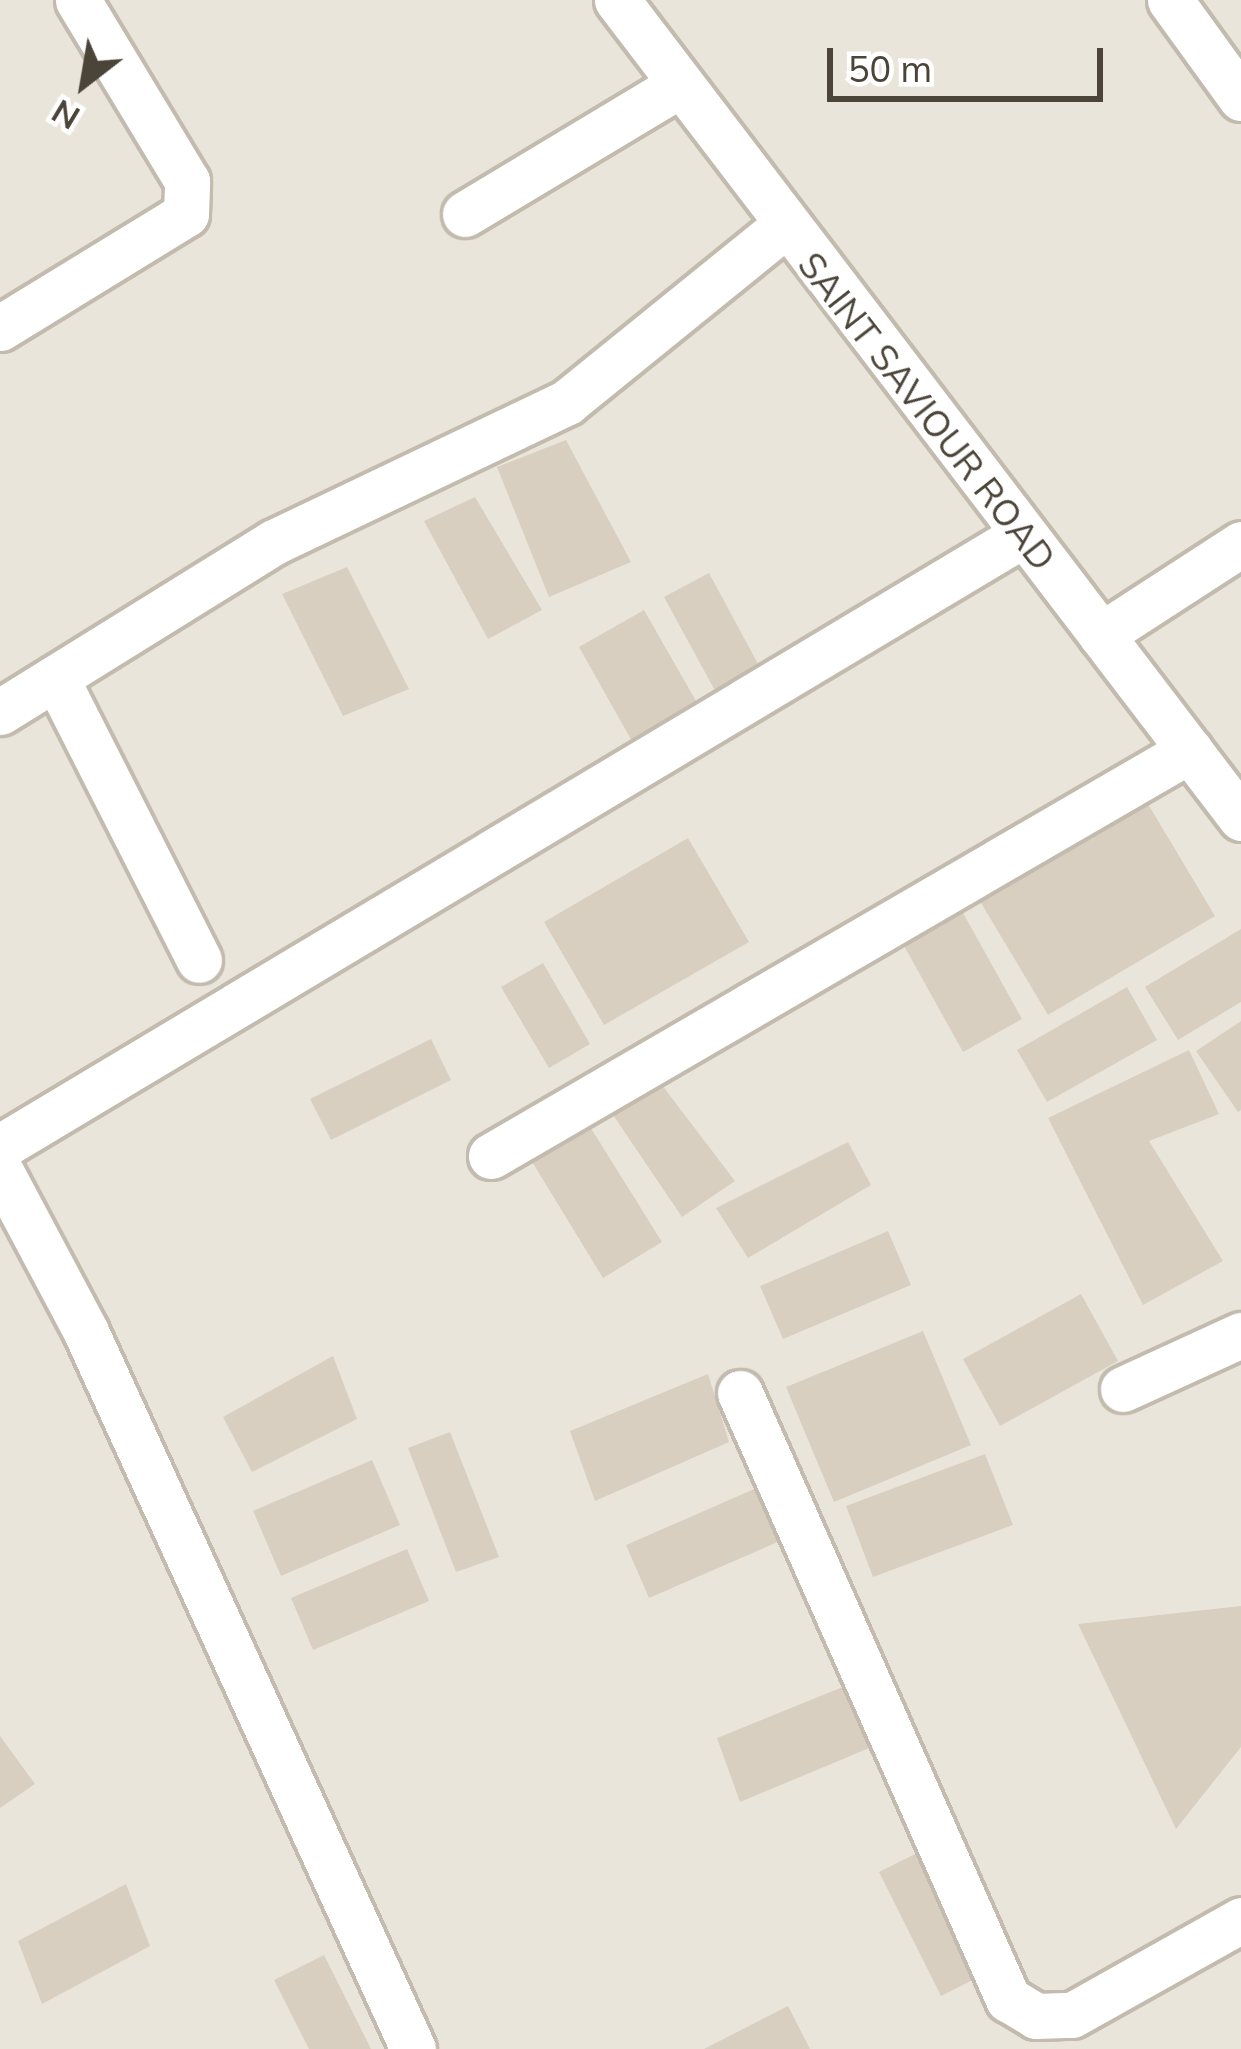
<!DOCTYPE html>
<html>
<head>
<meta charset="utf-8">
<style>
  body { margin:0 }
  #map { position:relative; width:1241px; height:2049px; overflow:hidden; background:#f6f3ec; font-family:Mulish,sans-serif }
  div>[style] { position:absolute }
  .residential>* { inset:0; background:#eae5da }
  .building>* { inset:0; background:#d8cfc1 }
  .roads { filter:drop-shadow(3px 0 #c2bbae) drop-shadow(-3px 0 #c2bbae) drop-shadow(0 3px #c2bbae) drop-shadow(0 -3px #c2bbae) }
  .minor>* { height:45px; margin:-22.5px; padding:0 22.5px; transform-origin:22.5px; border-radius:22.5px; background:#fff }
  span { translate:-50% -50%; white-space:nowrap; text-align:center; line-height:1.15; -webkit-text-stroke:9px #fff; paint-order:stroke }
  .street-label { font-size:36px; color:#4b4439 }
  .north { position:absolute; left:24px; top:24px; width:120px; height:120px; -webkit-text-stroke:9px #fff; paint-order:stroke; rotate:211deg; font-size:33px; font-weight:700; line-height:48px; text-align:center; color:#4b4439 }
  .north::after { content:''; display:block; margin:auto; width:42px; height:54px; background:#4b4439; clip-path:polygon(50% 0,100% 100%,50% 72%,0 100%) }
  .scale { position:absolute; left:827px; top:48px; width:276px; height:54px; box-sizing:border-box; border:6px solid #4b4439; border-top:0; padding-left:15px; font-size:36px; line-height:42px; white-space:nowrap; color:#4b4439; -webkit-text-stroke:9px #fff; paint-order:stroke }
</style>
</head>
<body>
<div id="map">
  <div class="residential">
    <i style="clip-path:polygon(0 0,1241px 0,1241px 2049px,0 2049px)"></i>
  </div>
  <div class="building">
    <i style="clip-path:polygon(566px 440px,631px 562px,549px 597px,497px 467px)"></i>
    <i style="clip-path:polygon(475px 497px,542px 610px,488px 639px,424px 521px)"></i>
    <i style="clip-path:polygon(347px 567px,409px 689px,343px 716px,282px 594px)"></i>
    <i style="clip-path:polygon(709px 573px,764px 675px,719px 698px,664px 597px)"></i>
    <i style="clip-path:polygon(644px 610px,708px 722px,642px 759px,579px 647px)"></i>
    <i style="clip-path:polygon(1145px 799px,1215px 916px,1048px 1015px,978px 898px)"></i>
    <i style="clip-path:polygon(688px 838px,749px 942px,604px 1025px,544px 922px)"></i>
    <i style="clip-path:polygon(957px 902px,1022px 1019px,963px 1052px,898px 935px)"></i>
    <i style="clip-path:polygon(1241px 929px,1241px 1002px,1178px 1040px,1145px 987px)"></i>
    <i style="clip-path:polygon(543px 963px,590px 1044px,549px 1068px,501px 987px)"></i>
    <i style="clip-path:polygon(1127px 987px,1157px 1040px,1047px 1102px,1017px 1050px)"></i>
    <i style="clip-path:polygon(1241px 1021px,1241px 1110px,1238px 1112px,1196px 1051px)"></i>
    <i style="clip-path:polygon(431px 1039px,451px 1080px,331px 1140px,310px 1099px)"></i>
    <i style="clip-path:polygon(1189px 1050px,1219px 1114px,1149px 1141px,1223px 1261px,1143px 1305px,1048px 1118px)"></i>
    <i style="clip-path:polygon(649px 1068px,735px 1181px,682px 1217px,605px 1103px)"></i>
    <i style="clip-path:polygon(589px 1125px,662px 1242px,603px 1278px,531px 1160px)"></i>
    <i style="clip-path:polygon(848px 1142px,871px 1185px,748px 1258px,716px 1208px)"></i>
    <i style="clip-path:polygon(888px 1231px,911px 1285px,783px 1339px,760px 1286px)"></i>
    <i style="clip-path:polygon(1081px 1294px,1118px 1361px,1000px 1426px,963px 1359px)"></i>
    <i style="clip-path:polygon(923px 1331px,971px 1445px,834px 1502px,786px 1387px)"></i>
    <i style="clip-path:polygon(333px 1356px,357px 1419px,252px 1472px,223px 1417px)"></i>
    <i style="clip-path:polygon(708px 1374px,729px 1442px,595px 1501px,570px 1431px)"></i>
    <i style="clip-path:polygon(450px 1432px,499px 1557px,456px 1572px,408px 1448px)"></i>
    <i style="clip-path:polygon(985px 1454px,1013px 1525px,873px 1577px,846px 1506px)"></i>
    <i style="clip-path:polygon(372px 1460px,400px 1525px,281px 1576px,253px 1511px)"></i>
    <i style="clip-path:polygon(766px 1484px,789px 1537px,649px 1598px,626px 1545px)"></i>
    <i style="clip-path:polygon(407px 1549px,429px 1601px,313px 1650px,291px 1598px)"></i>
    <i style="clip-path:polygon(1241px 1606px,1241px 1747px,1176px 1829px,1078px 1624px)"></i>
    <i style="clip-path:polygon(855px 1682px,879px 1744px,740px 1802px,717px 1738px)"></i>
    <i style="clip-path:polygon(0 1736px,35px 1784px,0 1808px)"></i>
    <i style="clip-path:polygon(929px 1847px,992px 1970px,941px 1996px,879px 1872px)"></i>
    <i style="clip-path:polygon(126px 1884px,150px 1946px,42px 2004px,18px 1941px)"></i>
    <i style="clip-path:polygon(324px 1955px,371px 2049px,309px 2049px,274px 1980px)"></i>
    <i style="clip-path:polygon(788px 2006px,810px 2049px,704px 2049px)"></i>
  </div>
  <div class="roads">
    <div class="minor">
      <i style="left:617px;top:0;width:1029px;rotate:52.66deg"></i>
      <i style="left:1170px;top:0;width:121px;rotate:54.1deg"></i>
      <i style="left:465px;top:214px;width:251px;rotate:-31deg"></i>
      <i style="left:0;top:328px;width:218px;rotate:-31.5deg"></i>
      <i style="left:186px;top:214px;width:33px;rotate:-88deg"></i>
      <i style="left:187px;top:181px;width:211px;rotate:-121.1deg"></i>
      <i style="left:1101px;top:635px;width:167px;rotate:-33deg"></i>
      <i style="left:56px;top:678px;width:316px;rotate:63.1deg"></i>
      <i style="left:0;top:712px;width:322px;rotate:-31.8deg"></i>
      <i style="left:274px;top:542px;width:325px;rotate:-25.5deg"></i>
      <i style="left:567px;top:402px;width:279px;rotate:-39deg"></i>
      <i style="left:0;top:1147px;width:1190px;rotate:-30.9deg"></i>
      <i style="left:491px;top:1156px;width:808px;rotate:-30.15deg"></i>
      <i style="left:0;top:1170px;width:183px;rotate:62deg"></i>
      <i style="left:86px;top:1332px;width:788px;rotate:65.48deg"></i>
      <i style="left:1123px;top:1389px;width:130px;rotate:-24.6deg"></i>
      <i style="left:740px;top:1393px;width:663px;rotate:66.14deg"></i>
      <i style="left:1008px;top:1999px;width:33px;rotate:31deg"></i>
      <i style="left:1036px;top:2016px;width:36px;rotate:-2deg"></i>
      <i style="left:1072px;top:2015px;width:194px;rotate:-29.3deg"></i>
    </div>
  </div>
  <div class="street-label">
    <span style="left:927px;top:411px;rotate:52deg">SAINT SAVIOUR ROAD</span>
  </div>
  <div class="north">N</div>
  <div class="scale">50 m</div>
</div>
</body>
</html>
